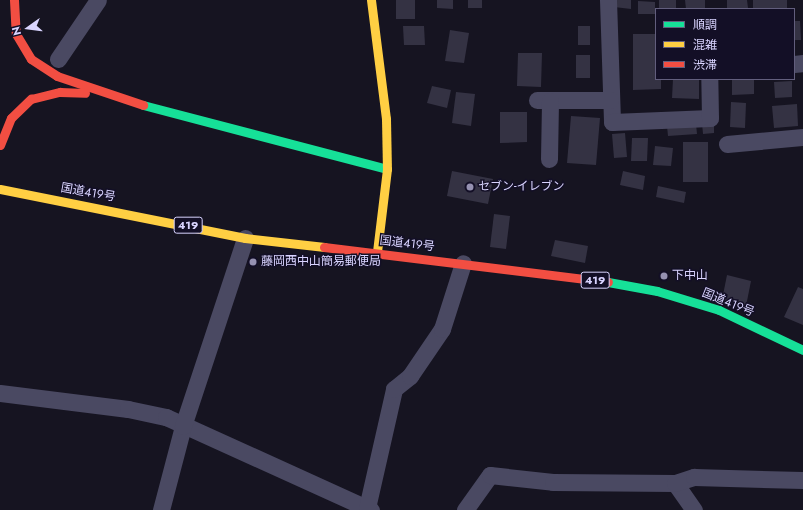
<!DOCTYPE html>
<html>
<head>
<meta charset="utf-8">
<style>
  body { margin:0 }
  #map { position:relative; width:803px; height:510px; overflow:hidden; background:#161421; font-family:Jost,"Noto Sans JP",sans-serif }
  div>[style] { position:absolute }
  .building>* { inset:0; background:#343243 }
  .street>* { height:17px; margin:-8.5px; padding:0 8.5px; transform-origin:8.5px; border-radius:8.5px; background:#4a4962 }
  .fast>* { height:9px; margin:-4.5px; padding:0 4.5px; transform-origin:4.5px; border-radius:4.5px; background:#16e098 }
  .slow>* { height:9px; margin:-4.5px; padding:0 4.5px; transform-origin:4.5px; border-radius:4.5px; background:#ffcf43 }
  .jam>* { height:9px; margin:-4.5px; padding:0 4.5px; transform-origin:4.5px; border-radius:4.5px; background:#f24e42 }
  .dots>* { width:11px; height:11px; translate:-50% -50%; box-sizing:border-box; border:2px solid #130f26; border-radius:50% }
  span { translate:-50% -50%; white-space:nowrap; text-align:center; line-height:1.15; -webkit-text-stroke:3px #130f26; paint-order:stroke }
  .shield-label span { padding:1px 3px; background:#130f26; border:1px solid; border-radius:3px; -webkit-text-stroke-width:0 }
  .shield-label { font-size:11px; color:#d9d4ff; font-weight:700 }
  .poi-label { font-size:12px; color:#d9d4ff }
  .left { translate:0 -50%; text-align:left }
  .street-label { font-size:12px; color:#d9d4ff }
  .legend { position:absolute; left:655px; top:8px; width:140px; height:72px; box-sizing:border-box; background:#130f26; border:1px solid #625e7d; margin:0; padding:5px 7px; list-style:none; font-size:12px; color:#d9d4ff }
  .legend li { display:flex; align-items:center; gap:8px; height:20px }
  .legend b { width:20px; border:1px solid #625e7d }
  .north { position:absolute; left:8px; top:8px; width:40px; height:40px; -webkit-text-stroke:3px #130f26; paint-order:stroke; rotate:256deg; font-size:11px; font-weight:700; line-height:16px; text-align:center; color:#d9d4ff }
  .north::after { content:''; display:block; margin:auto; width:14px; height:18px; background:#d9d4ff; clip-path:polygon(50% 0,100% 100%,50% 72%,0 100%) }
</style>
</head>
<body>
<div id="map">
  <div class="building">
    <i style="clip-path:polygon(396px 0,415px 0,415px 19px,396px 19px)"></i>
    <i style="clip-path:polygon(437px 0,453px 0,453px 9px,437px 8px)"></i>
    <i style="clip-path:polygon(468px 0,482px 0,482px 8px,468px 8px)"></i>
    <i style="clip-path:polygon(615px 0,631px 0,631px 9px,614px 7px)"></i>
    <i style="clip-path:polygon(659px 0,676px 0,676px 9px,659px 9px)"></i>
    <i style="clip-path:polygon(685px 0,705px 0,705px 9px,686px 9px)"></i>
    <i style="clip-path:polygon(727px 0,747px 0,748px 8px,727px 9px)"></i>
    <i style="clip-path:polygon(753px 0,787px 0,787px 9px,753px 9px)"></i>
    <i style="clip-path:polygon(638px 1px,655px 2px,655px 14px,638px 14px)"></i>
    <i style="clip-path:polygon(794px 21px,800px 21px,801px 40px,794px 40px)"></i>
    <i style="clip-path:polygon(403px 26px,424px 26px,425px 45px,404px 45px)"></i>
    <i style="clip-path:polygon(578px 26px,590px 26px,590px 45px,578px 45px)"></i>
    <i style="clip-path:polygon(450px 30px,469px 33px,464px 63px,445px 61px)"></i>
    <i style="clip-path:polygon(633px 34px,656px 34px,656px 79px,661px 79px,661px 89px,633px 90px)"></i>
    <i style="clip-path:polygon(518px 53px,542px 53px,541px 87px,517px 86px)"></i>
    <i style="clip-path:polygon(576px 55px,590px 55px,590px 78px,576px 78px)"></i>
    <i style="clip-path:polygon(673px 79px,699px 79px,699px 99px,672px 98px)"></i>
    <i style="clip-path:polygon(732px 79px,754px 79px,754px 94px,732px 95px)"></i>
    <i style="clip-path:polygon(792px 81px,792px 97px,775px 98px,774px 82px)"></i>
    <i style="clip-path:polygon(432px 86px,451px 90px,447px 108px,427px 103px)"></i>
    <i style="clip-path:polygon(456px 92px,475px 94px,471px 126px,452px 123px)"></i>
    <i style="clip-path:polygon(731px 102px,746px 103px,745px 128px,730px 127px)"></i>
    <i style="clip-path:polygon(797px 104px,798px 126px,774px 128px,772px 106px)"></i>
    <i style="clip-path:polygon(500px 112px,527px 112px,527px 142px,500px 143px)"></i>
    <i style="clip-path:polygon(571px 116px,600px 118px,596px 165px,567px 163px)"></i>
    <i style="clip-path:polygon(714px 122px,714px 133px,703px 134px,702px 123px)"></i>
    <i style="clip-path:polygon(696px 124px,697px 134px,668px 136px,667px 126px)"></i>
    <i style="clip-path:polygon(625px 133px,627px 157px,614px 158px,612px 134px)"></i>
    <i style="clip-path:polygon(632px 138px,648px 138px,647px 161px,631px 161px)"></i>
    <i style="clip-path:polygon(683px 142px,708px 142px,708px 182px,683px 182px)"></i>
    <i style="clip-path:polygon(655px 146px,673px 148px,671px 166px,653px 165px)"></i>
    <i style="clip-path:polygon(452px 171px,493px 179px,488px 204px,447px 196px)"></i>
    <i style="clip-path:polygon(623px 171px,645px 176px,643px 190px,620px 185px)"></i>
    <i style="clip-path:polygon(658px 186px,686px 192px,684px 203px,656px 197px)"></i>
    <i style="clip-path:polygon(494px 214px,510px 216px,506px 249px,490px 247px)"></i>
    <i style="clip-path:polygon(555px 240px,588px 246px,585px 263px,551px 256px)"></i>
    <i style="clip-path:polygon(727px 275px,751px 281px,746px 306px,722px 300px)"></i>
    <i style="clip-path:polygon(798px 287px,803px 289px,803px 325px,784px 317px)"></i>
  </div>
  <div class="street">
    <i style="left:608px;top:0;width:122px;rotate:88.1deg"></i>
    <i style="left:612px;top:122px;width:98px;rotate:-2.3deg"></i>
    <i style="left:710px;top:118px;width:39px;rotate:-91deg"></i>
    <i style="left:58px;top:59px;width:71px;rotate:-55.9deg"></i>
    <i style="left:794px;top:64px;width:9px;rotate:-6deg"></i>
    <i style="left:537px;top:100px;width:73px"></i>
    <i style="left:727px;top:144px;width:76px;rotate:-5.3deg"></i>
    <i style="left:549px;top:159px;width:58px;rotate:-89deg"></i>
    <i style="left:0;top:393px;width:129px;rotate:7.1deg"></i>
    <i style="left:128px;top:409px;width:39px;rotate:12deg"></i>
    <i style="left:166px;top:417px;width:225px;rotate:24.4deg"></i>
    <i style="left:675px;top:483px;width:33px;rotate:55deg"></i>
    <i style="left:367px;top:508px;width:122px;rotate:-77.2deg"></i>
    <i style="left:394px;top:389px;width:21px;rotate:-39deg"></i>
    <i style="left:410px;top:376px;width:57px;rotate:-55.8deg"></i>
    <i style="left:442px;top:329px;width:69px;rotate:-72.3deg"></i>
    <i style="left:161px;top:510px;width:87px;rotate:-75.3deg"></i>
    <i style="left:183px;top:426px;width:198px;rotate:-71.7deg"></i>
    <i style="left:465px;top:510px;width:43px;rotate:-54.5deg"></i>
    <i style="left:490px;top:475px;width:63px;rotate:6.3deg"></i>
    <i style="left:553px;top:482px;width:122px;rotate:0.5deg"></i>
    <i style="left:675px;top:483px;width:20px;rotate:-18deg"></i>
    <i style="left:694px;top:477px;width:109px;rotate:1.6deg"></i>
  </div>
  <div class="fast">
    <i style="left:143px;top:105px;width:252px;rotate:14.7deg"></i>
    <i style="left:608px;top:282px;width:50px;rotate:10.4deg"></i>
    <i style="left:657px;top:291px;width:65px;rotate:17deg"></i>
    <i style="left:719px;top:310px;width:93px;rotate:25.5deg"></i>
  </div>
  <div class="slow">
    <i style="left:371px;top:0;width:120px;rotate:82.8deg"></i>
    <i style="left:386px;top:119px;width:50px;rotate:88.9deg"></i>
    <i style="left:387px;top:169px;width:84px;rotate:96.9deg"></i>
    <i style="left:0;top:189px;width:250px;rotate:11.3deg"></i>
    <i style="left:245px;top:238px;width:80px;rotate:6.5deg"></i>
  </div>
  <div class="jam">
    <i style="left:14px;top:0;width:34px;rotate:87deg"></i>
    <i style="left:16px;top:34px;width:29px;rotate:59deg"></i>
    <i style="left:31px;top:59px;width:31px;rotate:33deg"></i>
    <i style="left:57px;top:76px;width:91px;rotate:18.6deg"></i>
    <i style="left:0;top:145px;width:29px;rotate:-68deg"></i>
    <i style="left:11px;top:118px;width:28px;rotate:-44deg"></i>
    <i style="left:31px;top:99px;width:30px;rotate:-14deg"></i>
    <i style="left:60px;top:92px;width:25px;rotate:2deg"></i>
    <i style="left:324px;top:247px;width:286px;rotate:7deg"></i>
  </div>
  <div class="dots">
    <i style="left:470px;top:187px;background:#9591b1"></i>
    <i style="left:253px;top:262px;background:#9591b1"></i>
    <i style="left:664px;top:276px;background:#9591b1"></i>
  </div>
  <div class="shield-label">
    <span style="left:188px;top:225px">419</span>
    <span style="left:595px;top:280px">419</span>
  </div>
  <div class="poi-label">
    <span class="left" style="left:478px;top:187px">セブン-イレブン</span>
    <span class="left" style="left:261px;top:262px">藤岡西中山簡易郵便局</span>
    <span class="left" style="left:672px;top:276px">下中山</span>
  </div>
  <div class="street-label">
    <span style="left:88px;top:193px;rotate:10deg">国道419号</span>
    <span style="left:407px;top:244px;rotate:7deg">国道419号</span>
    <span style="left:728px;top:303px;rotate:22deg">国道419号</span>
  </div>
  <ul class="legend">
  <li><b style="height:5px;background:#16e098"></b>順調</li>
  <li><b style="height:5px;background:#ffcf43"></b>混雑</li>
  <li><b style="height:5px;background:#f24e42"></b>渋滞</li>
  </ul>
  <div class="north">N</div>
</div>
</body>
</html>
